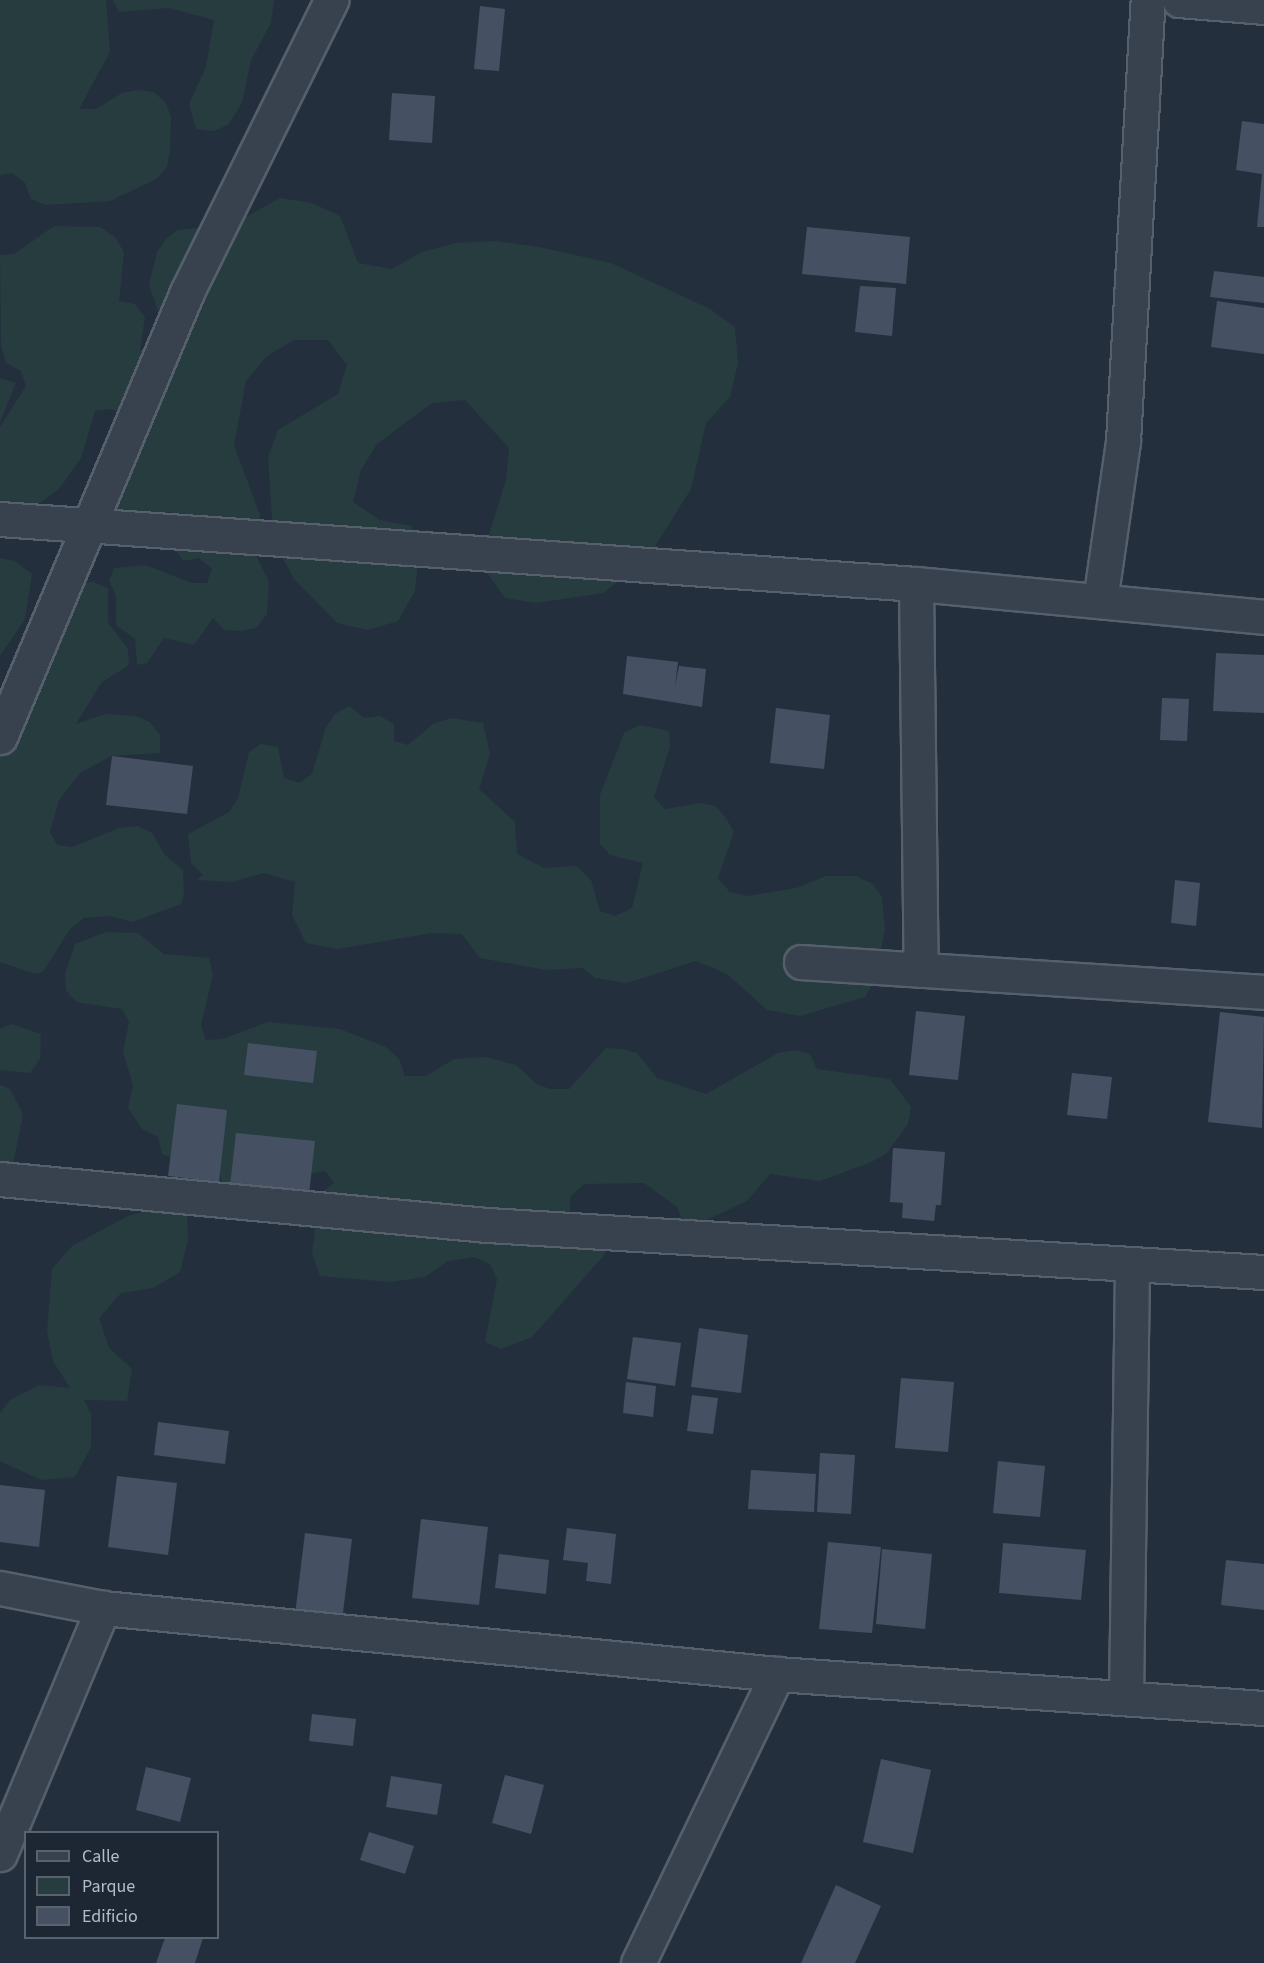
<!DOCTYPE html>
<html>
<head>
<meta charset="utf-8">
<style>
  body { margin:0 }
  #map { position:relative; width:1264px; height:1963px; overflow:hidden; background:#242f3e; font-family:"Source Sans 3",sans-serif }
  div>[style] { position:absolute }
  .green>* { inset:0; background:#263c3f }
  .building>* { inset:0; background:#455162 }
  .roads { filter:drop-shadow(2px 0 #565f6c) drop-shadow(-2px 0 #565f6c) drop-shadow(0 2px #565f6c) drop-shadow(0 -2px #565f6c) }
  .street>* { height:33px; margin:-16.5px; padding:0 16.5px; transform-origin:16.5px; border-radius:16.5px; background:#38414e }
  span { translate:-50% -50%; white-space:nowrap; text-align:center; line-height:1.15; -webkit-text-stroke:4.5px #1d2633; paint-order:stroke }
  .legend { position:absolute; left:24px; top:1831px; width:195px; height:108px; box-sizing:border-box; background:#1d2633; border:2px solid #59626f; margin:0; padding:8px 10px; list-style:none; font-size:18px; color:#b4bcc9 }
  .legend li { display:flex; align-items:center; gap:12px; height:30px }
  .legend b { width:30px; border:2px solid #59626f }
</style>
</head>
<body>
<div id="map">
  <div class="green">
    <i style="clip-path:polygon(0 0,106px 0,110px 52px,79px 109px,96px 109px,122px 93px,137px 90px,154px 92px,166px 103px,171px 117px,170px 151px,167px 167px,156px 179px,110px 201px,45px 205px,31px 199px,25px 183px,12px 173px,0 175px)"></i>
    <i style="clip-path:polygon(113px 0,274px 0,271px 23px,251px 60px,242px 103px,228px 125px,213px 131px,196px 129px,189px 104px,206px 67px,214px 20px,169px 8px,119px 12px)"></i>
    <i style="clip-path:polygon(280px 198px,312px 203px,340px 216px,358px 263px,392px 269px,422px 252px,456px 243px,496px 241px,539px 247px,611px 263px,710px 309px,735px 327px,738px 363px,730px 397px,706px 423px,691px 489px,654px 548px,631px 572px,603px 593px,536px 603px,505px 598px,486px 571px,487px 541px,506px 480px,509px 448px,465px 400px,432px 403px,377px 444px,361px 470px,353px 502px,380px 520px,412px 526px,418px 558px,415px 591px,398px 621px,368px 630px,337px 623px,294px 579px,278px 549px,272px 519px,268px 457px,278px 430px,338px 394px,347px 365px,328px 340px,294px 340px,267px 356px,246px 381px,234px 445px,260px 515px,254px 551px,269px 582px,267px 614px,256px 628px,240px 631px,224px 630px,213px 618px,194px 645px,164px 638px,147px 663px,137px 665px,135px 639px,116px 625px,116px 595px,109px 581px,114px 568px,145px 565px,192px 583px,207px 583px,212px 569px,199px 558px,183px 561px,174px 548px,182px 518px,169px 511px,155px 539px,141px 547px,110px 541px,99px 531px,126px 414px,111px 409px,95px 411px,81px 458px,60px 488px,33px 508px,0 506px,0 427px,26px 386px,21px 371px,6px 363px,1px 346px,0 255px,14px 254px,54px 226px,100px 227px,115px 237px,124px 252px,119px 301px,135px 304px,145px 317px,140px 350px,154px 346px,160px 317px,149px 285px,157px 252px,166px 239px,177px 230px,208px 227px,218px 254px,230px 252px,237px 222px)"></i>
    <i style="clip-path:polygon(0 378px,16px 383px,0 422px)"></i>
    <i style="clip-path:polygon(0 558px,15px 561px,32px 574px,25px 619px,0 656px)"></i>
    <i style="clip-path:polygon(93px 582px,108px 588px,108px 623px,128px 649px,129px 665px,101px 683px,76px 724px,105px 714px,136px 716px,150px 722px,160px 735px,160px 753px,112px 756px,81px 772px,59px 800px,50px 832px,57px 845px,72px 847px,119px 828px,137px 826px,152px 833px,165px 855px,183px 870px,184px 896px,181px 904px,133px 922px,110px 916px,84px 918px,70px 929px,43px 972px,35px 974px,0 962px,0 741px,78px 583px)"></i>
    <i style="clip-path:polygon(350px 706px,364px 718px,380px 716px,394px 724px,394px 741px,408px 745px,433px 724px,451px 718px,483px 723px,490px 754px,479px 789px,515px 822px,517px 854px,544px 868px,576px 866px,591px 880px,600px 911px,615px 916px,632px 908px,643px 863px,610px 855px,600px 844px,600px 795px,624px 733px,640px 725px,669px 731px,670px 747px,654px 797px,665px 809px,700px 803px,716px 806px,726px 818px,734px 832px,718px 878px,730px 892px,748px 896px,796px 888px,826px 876px,856px 876px,873px 884px,882px 897px,885px 930px,874px 982px,865px 997px,800px 1016px,767px 1010px,727px 974px,696px 961px,627px 983px,595px 978px,583px 968px,546px 970px,480px 958px,462px 934px,432px 933px,337px 949px,306px 943px,292px 915px,295px 882px,264px 873px,232px 882px,197px 880px,203px 875px,191px 863px,188px 834px,229px 812px,238px 798px,249px 752px,261px 744px,278px 747px,284px 778px,299px 783px,312px 774px,326px 727px,335px 714px)"></i>
    <i style="clip-path:polygon(106px 932px,138px 933px,164px 954px,209px 958px,213px 975px,201px 1025px,206px 1040px,222px 1039px,268px 1022px,340px 1029px,386px 1047px,399px 1059px,405px 1076px,426px 1076px,454px 1059px,486px 1057px,516px 1065px,538px 1085px,551px 1089px,569px 1089px,606px 1048px,622px 1049px,637px 1053px,657px 1078px,706px 1094px,778px 1053px,795px 1050px,810px 1054px,817px 1069px,890px 1079px,911px 1107px,908px 1124px,886px 1154px,869px 1163px,820px 1181px,770px 1174px,747px 1201px,700px 1223px,683px 1220px,676px 1206px,644px 1183px,584px 1184px,570px 1197px,570px 1212px,587px 1215px,607px 1237px,605px 1254px,532px 1337px,501px 1349px,485px 1342px,497px 1279px,490px 1264px,474px 1257px,448px 1261px,425px 1277px,390px 1282px,320px 1276px,312px 1253px,320px 1194px,334px 1183px,325px 1171px,223px 1189px,220px 1174px,162px 1154px,158px 1137px,142px 1129px,128px 1108px,133px 1085px,123px 1052px,129px 1022px,122px 1009px,76px 1002px,66px 990px,65px 974px,75px 944px)"></i>
    <i style="clip-path:polygon(11px 1024px,41px 1034px,40px 1059px,30px 1073px,0 1070px,0 1029px)"></i>
    <i style="clip-path:polygon(0 1085px,10px 1089px,23px 1114px,13px 1165px,0 1173px)"></i>
    <i style="clip-path:polygon(156px 1208px,187px 1209px,188px 1240px,180px 1272px,153px 1288px,121px 1293px,99px 1318px,109px 1348px,132px 1369px,127px 1401px,84px 1400px,91px 1414px,91px 1447px,75px 1477px,41px 1480px,0 1461px,0 1413px,10px 1400px,39px 1385px,70px 1388px,53px 1361px,47px 1331px,52px 1269px,72px 1246px,128px 1216px)"></i>
  </div>
  <div class="building">
    <i style="clip-path:polygon(480px 6px,505px 9px,499px 71px,474px 69px)"></i>
    <i style="clip-path:polygon(392px 93px,435px 96px,432px 143px,389px 140px)"></i>
    <i style="clip-path:polygon(1242px 121px,1264px 124px,1264px 227px,1257px 227px,1262px 174px,1236px 170px)"></i>
    <i style="clip-path:polygon(807px 227px,910px 237px,906px 284px,802px 274px)"></i>
    <i style="clip-path:polygon(1214px 271px,1264px 277px,1264px 303px,1210px 297px)"></i>
    <i style="clip-path:polygon(860px 286px,896px 288px,892px 336px,855px 332px)"></i>
    <i style="clip-path:polygon(1217px 301px,1264px 308px,1264px 354px,1211px 347px)"></i>
    <i style="clip-path:polygon(1216px 653px,1264px 655px,1264px 713px,1213px 711px)"></i>
    <i style="clip-path:polygon(627px 656px,678px 662px,675px 686px,679px 666px,706px 669px,702px 707px,623px 694px)"></i>
    <i style="clip-path:polygon(1162px 698px,1189px 699px,1187px 741px,1160px 740px)"></i>
    <i style="clip-path:polygon(776px 708px,830px 715px,824px 769px,770px 763px)"></i>
    <i style="clip-path:polygon(112px 756px,193px 766px,187px 814px,106px 805px)"></i>
    <i style="clip-path:polygon(1175px 880px,1200px 883px,1196px 926px,1171px 923px)"></i>
    <i style="clip-path:polygon(916px 1011px,965px 1016px,958px 1080px,909px 1075px)"></i>
    <i style="clip-path:polygon(1220px 1012px,1264px 1017px,1262px 1128px,1208px 1122px)"></i>
    <i style="clip-path:polygon(248px 1043px,317px 1051px,313px 1083px,244px 1075px)"></i>
    <i style="clip-path:polygon(1072px 1073px,1112px 1077px,1107px 1119px,1067px 1115px)"></i>
    <i style="clip-path:polygon(177px 1104px,227px 1110px,219px 1182px,168px 1176px)"></i>
    <i style="clip-path:polygon(236px 1133px,315px 1141px,309px 1194px,230px 1186px)"></i>
    <i style="clip-path:polygon(893px 1148px,945px 1152px,941px 1205px,936px 1205px,934px 1221px,902px 1218px,903px 1203px,890px 1202px)"></i>
    <i style="clip-path:polygon(699px 1328px,748px 1335px,741px 1393px,691px 1387px)"></i>
    <i style="clip-path:polygon(633px 1337px,681px 1343px,675px 1386px,627px 1379px)"></i>
    <i style="clip-path:polygon(901px 1378px,954px 1382px,948px 1452px,895px 1448px)"></i>
    <i style="clip-path:polygon(626px 1382px,656px 1386px,653px 1417px,623px 1413px)"></i>
    <i style="clip-path:polygon(692px 1395px,718px 1398px,713px 1434px,687px 1431px)"></i>
    <i style="clip-path:polygon(158px 1422px,229px 1431px,225px 1464px,154px 1455px)"></i>
    <i style="clip-path:polygon(820px 1453px,855px 1455px,851px 1514px,817px 1512px)"></i>
    <i style="clip-path:polygon(998px 1461px,1045px 1466px,1040px 1517px,993px 1513px)"></i>
    <i style="clip-path:polygon(751px 1470px,816px 1474px,814px 1512px,748px 1509px)"></i>
    <i style="clip-path:polygon(117px 1476px,177px 1483px,168px 1555px,108px 1547px)"></i>
    <i style="clip-path:polygon(0 1485px,45px 1490px,39px 1547px,0 1542px)"></i>
    <i style="clip-path:polygon(421px 1519px,488px 1527px,479px 1605px,412px 1598px)"></i>
    <i style="clip-path:polygon(567px 1528px,616px 1534px,611px 1584px,586px 1581px,588px 1563px,563px 1560px)"></i>
    <i style="clip-path:polygon(305px 1533px,352px 1539px,341px 1629px,294px 1623px)"></i>
    <i style="clip-path:polygon(828px 1542px,881px 1547px,872px 1633px,819px 1629px)"></i>
    <i style="clip-path:polygon(1003px 1543px,1086px 1550px,1081px 1600px,999px 1593px)"></i>
    <i style="clip-path:polygon(882px 1549px,932px 1554px,925px 1629px,876px 1624px)"></i>
    <i style="clip-path:polygon(499px 1554px,549px 1560px,546px 1594px,495px 1588px)"></i>
    <i style="clip-path:polygon(1226px 1560px,1264px 1564px,1264px 1610px,1221px 1605px)"></i>
    <i style="clip-path:polygon(312px 1714px,356px 1719px,353px 1746px,309px 1741px)"></i>
    <i style="clip-path:polygon(881px 1759px,931px 1770px,913px 1853px,863px 1842px)"></i>
    <i style="clip-path:polygon(146px 1767px,191px 1778px,180px 1822px,136px 1810px)"></i>
    <i style="clip-path:polygon(505px 1775px,544px 1785px,531px 1834px,492px 1823px)"></i>
    <i style="clip-path:polygon(391px 1776px,442px 1784px,437px 1815px,386px 1807px)"></i>
    <i style="clip-path:polygon(369px 1832px,414px 1846px,405px 1874px,360px 1860px)"></i>
    <i style="clip-path:polygon(836px 1885px,881px 1906px,855px 1963px,801px 1963px)"></i>
    <i style="clip-path:polygon(165px 1938px,203px 1938px,195px 1963px,156px 1963px)"></i>
  </div>
  <div class="roads">
    <div class="street">
      <i style="left:1179px;top:0;width:85px;rotate:4.7deg"></i>
      <i style="left:0;top:519px;width:918px;rotate:4.06deg"></i>
      <i style="left:916px;top:584px;width:350px;rotate:5.4deg"></i>
      <i style="left:916px;top:584px;width:386px;rotate:89.3deg"></i>
      <i style="left:1100px;top:601px;width:162px;rotate:-81.8deg"></i>
      <i style="left:1123px;top:441px;width:442px;rotate:-86.8deg"></i>
      <i style="left:0;top:737px;width:483px;rotate:-67.2deg"></i>
      <i style="left:187px;top:292px;width:326px;rotate:-63.7deg"></i>
      <i style="left:801px;top:962px;width:464px;rotate:3.7deg"></i>
      <i style="left:0;top:1179px;width:490px;rotate:5.4deg"></i>
      <i style="left:488px;top:1225px;width:777px;rotate:3.47deg"></i>
      <i style="left:0;top:1588px;width:105px;rotate:11deg"></i>
      <i style="left:103px;top:1608px;width:677px;rotate:5.59deg"></i>
      <i style="left:777px;top:1674px;width:488px;rotate:4deg"></i>
      <i style="left:1126px;top:1698px;width:433px;rotate:-89.2deg"></i>
      <i style="left:0;top:1854px;width:267px;rotate:-67.3deg"></i>
      <i style="left:638px;top:1963px;width:321px;rotate:-64.3deg"></i>
    </div>
  </div>
  <ul class="legend">
  <li><b style="height:8px;background:#38414e"></b>Calle</li>
  <li><b style="height:16px;background:#263c3f"></b>Parque</li>
  <li><b style="height:16px;background:#455162"></b>Edificio</li>
  </ul>
</div>
</body>
</html>
